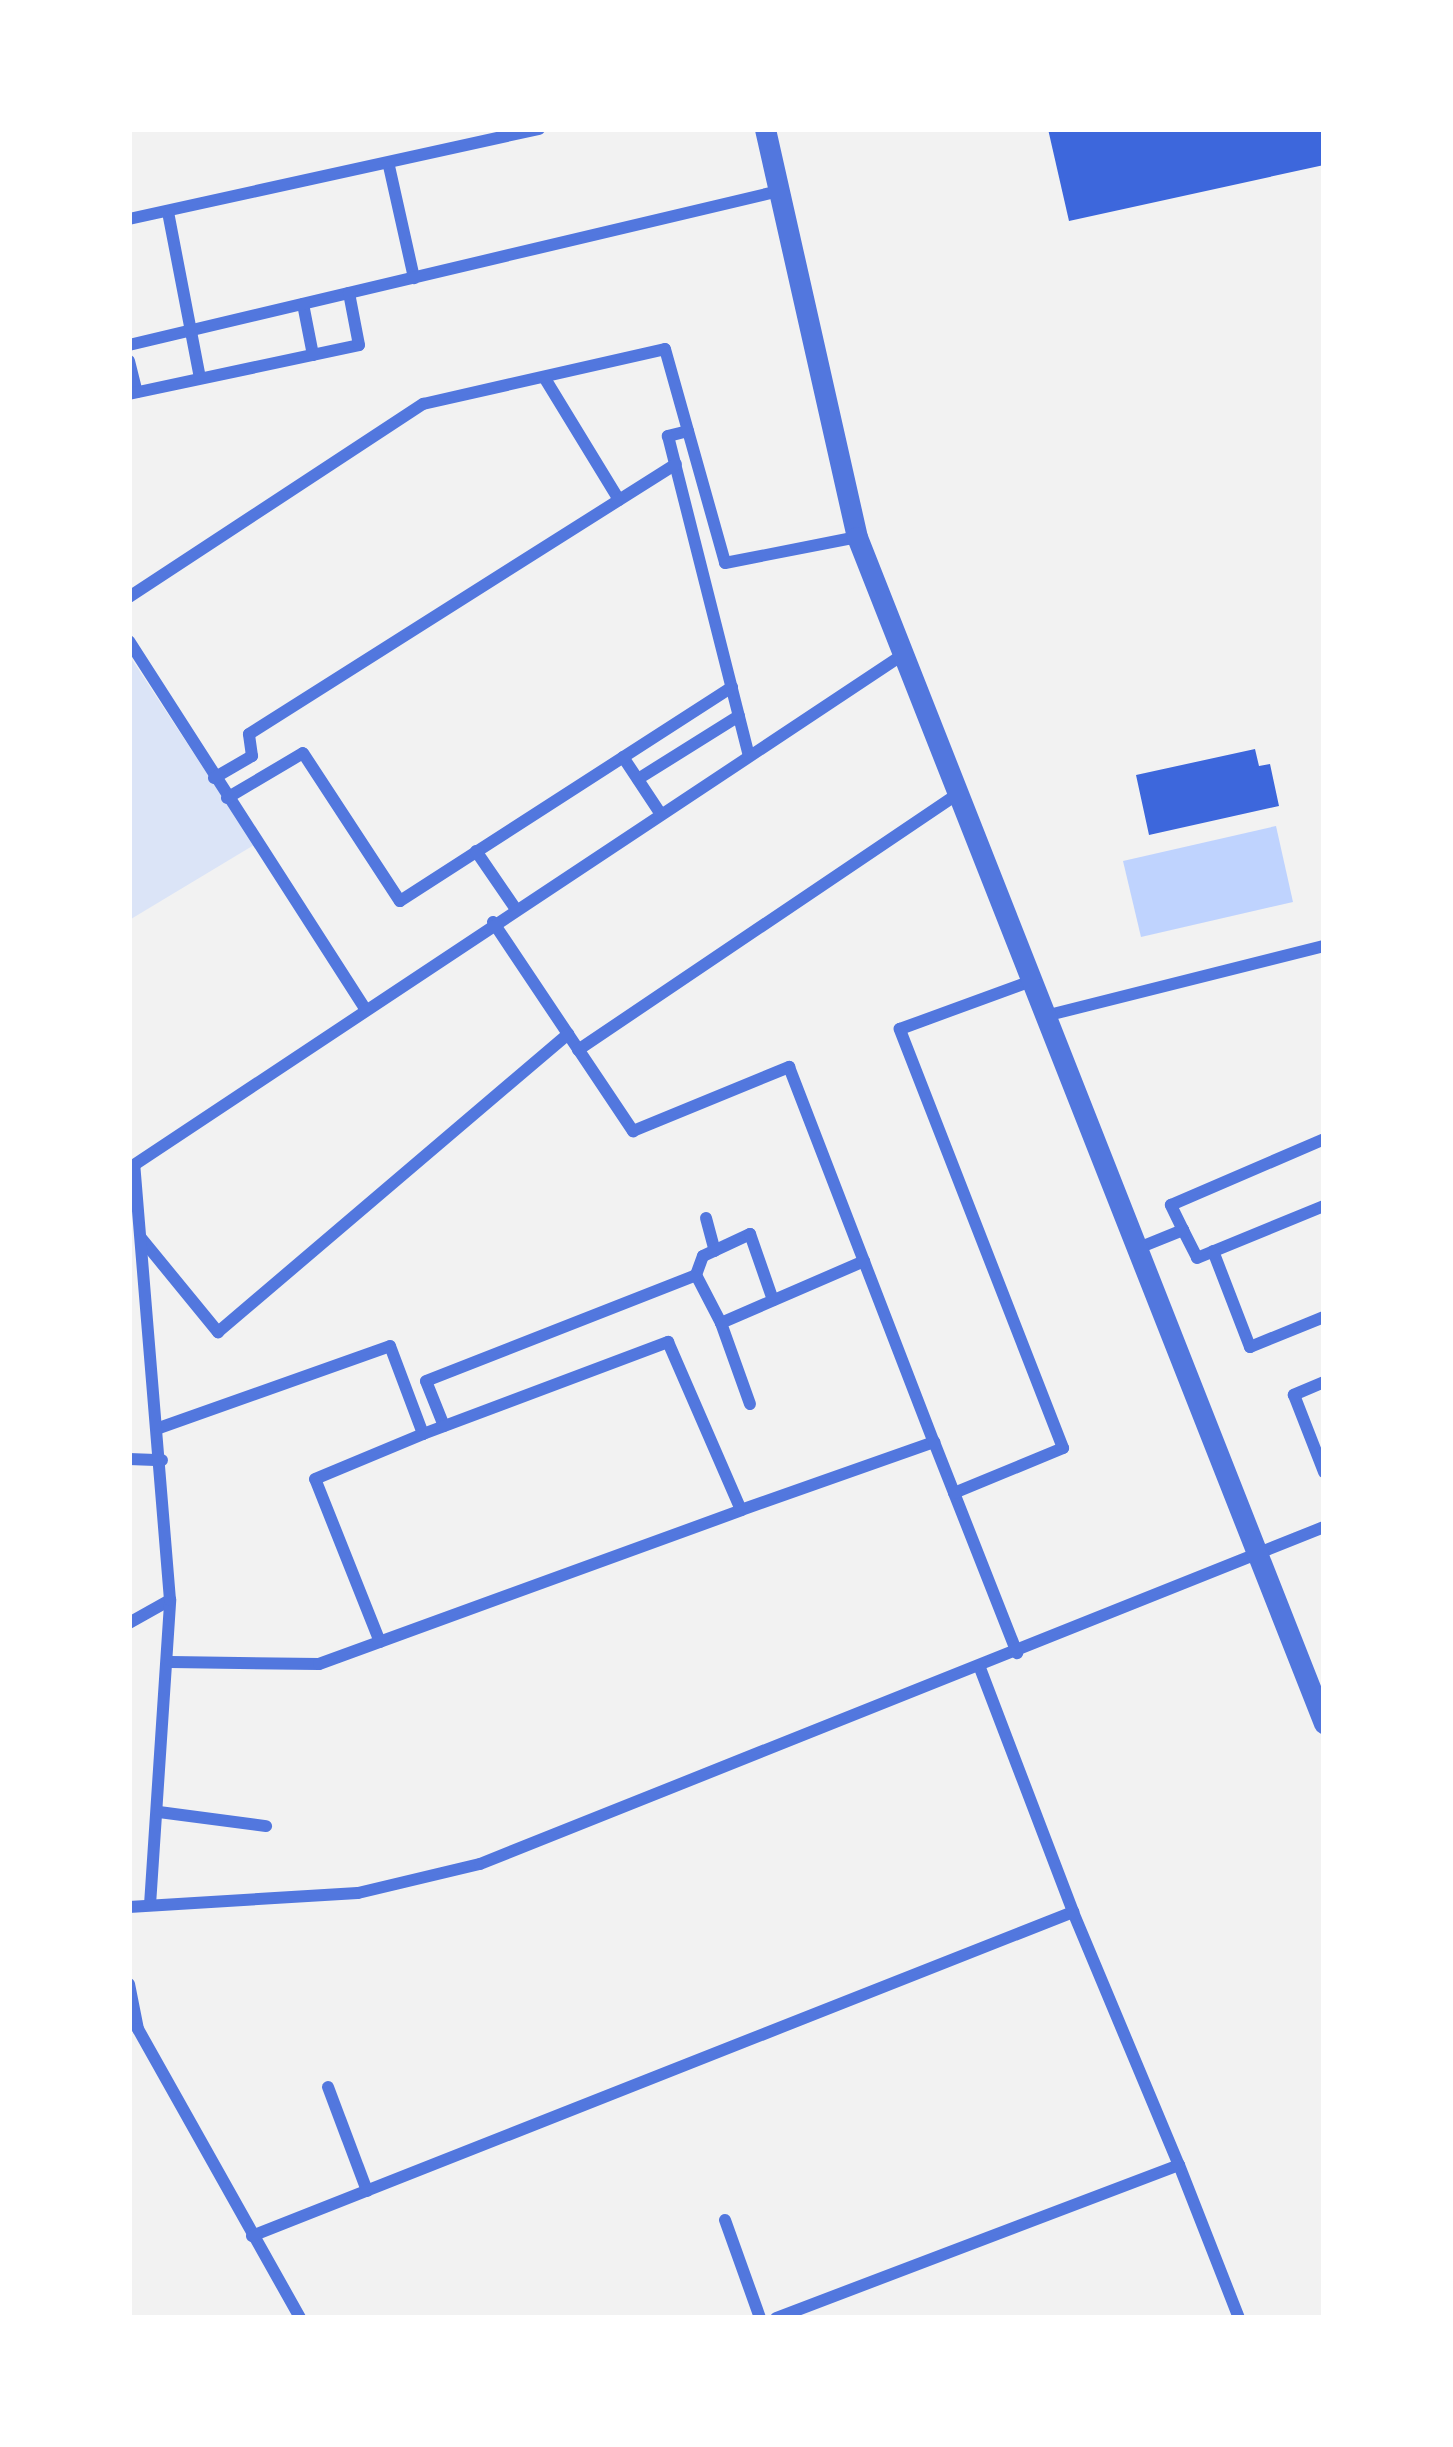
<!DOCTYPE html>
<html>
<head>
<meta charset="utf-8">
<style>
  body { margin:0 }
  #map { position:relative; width:1453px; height:2447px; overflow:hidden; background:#f2f2f2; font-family:"Public Sans",sans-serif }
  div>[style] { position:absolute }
  .green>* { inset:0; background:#dbe4f7 }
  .water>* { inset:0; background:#bfd3fe }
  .building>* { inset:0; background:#3d67dc }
  .minor>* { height:12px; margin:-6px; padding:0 6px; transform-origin:6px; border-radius:6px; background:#5277de }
  .tertiary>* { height:21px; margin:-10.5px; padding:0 10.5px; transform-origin:10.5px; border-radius:10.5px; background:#5277de }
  span { translate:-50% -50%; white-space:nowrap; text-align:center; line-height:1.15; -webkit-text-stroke:10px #fff; paint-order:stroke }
  .frame { position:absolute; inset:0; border:132px solid #fff; pointer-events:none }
</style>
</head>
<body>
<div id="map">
  <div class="green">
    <i style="clip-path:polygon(129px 655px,254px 845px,131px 919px,129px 884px)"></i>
  </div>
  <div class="water">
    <i style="clip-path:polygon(1276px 826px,1293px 902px,1141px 937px,1123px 861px)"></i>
  </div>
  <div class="building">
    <i style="clip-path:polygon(1048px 129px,1324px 129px,1324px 165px,1069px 221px)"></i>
    <i style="clip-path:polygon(1255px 749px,1259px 766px,1270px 764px,1279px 806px,1149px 835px,1136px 775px)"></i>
  </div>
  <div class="minor">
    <i style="left:389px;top:166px;width:115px;rotate:77.4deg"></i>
    <i style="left:168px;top:212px;width:169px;rotate:79.1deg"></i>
    <i style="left:129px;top:219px;width:420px;rotate:-12.4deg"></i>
    <i style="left:303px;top:304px;width:52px;rotate:78.9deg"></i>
    <i style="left:129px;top:345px;width:668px;rotate:-13.33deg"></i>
    <i style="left:129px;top:361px;width:32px;rotate:76deg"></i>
    <i style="left:544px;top:377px;width:144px;rotate:58.6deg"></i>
    <i style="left:129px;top:394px;width:235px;rotate:-12deg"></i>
    <i style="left:359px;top:345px;width:53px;rotate:-100.9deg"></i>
    <i style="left:688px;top:431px;width:21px;rotate:166deg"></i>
    <i style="left:668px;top:436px;width:330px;rotate:75.8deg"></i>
    <i style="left:129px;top:597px;width:352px;rotate:-33.3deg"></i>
    <i style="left:423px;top:404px;width:248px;rotate:-12.8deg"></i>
    <i style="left:665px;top:349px;width:222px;rotate:74.3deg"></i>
    <i style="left:725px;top:563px;width:135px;rotate:-11.1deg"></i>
    <i style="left:129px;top:641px;width:435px;rotate:57.3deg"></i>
    <i style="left:623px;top:757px;width:67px;rotate:56.5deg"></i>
    <i style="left:214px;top:778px;width:44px;rotate:-30.1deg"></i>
    <i style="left:252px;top:756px;width:22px;rotate:-98deg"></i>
    <i style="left:249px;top:734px;width:505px;rotate:-32.31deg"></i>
    <i style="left:638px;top:779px;width:119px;rotate:-32deg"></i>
    <i style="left:227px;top:798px;width:88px;rotate:-30.6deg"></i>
    <i style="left:303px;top:753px;width:177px;rotate:56.8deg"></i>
    <i style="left:400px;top:901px;width:395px;rotate:-32.8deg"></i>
    <i style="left:476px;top:851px;width:69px;rotate:55.6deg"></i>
    <i style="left:493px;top:922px;width:252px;rotate:56.2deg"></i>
    <i style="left:633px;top:1131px;width:169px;rotate:-22.3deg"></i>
    <i style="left:789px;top:1067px;width:402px;rotate:68.9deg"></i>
    <i style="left:1045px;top:1016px;width:288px;rotate:-14.1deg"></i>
    <i style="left:578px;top:1050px;width:457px;rotate:-34deg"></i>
    <i style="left:706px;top:1218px;width:34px;rotate:75deg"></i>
    <i style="left:1183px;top:1230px;width:31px;rotate:63deg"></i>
    <i style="left:1197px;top:1258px;width:137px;rotate:-22.3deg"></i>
    <i style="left:141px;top:1238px;width:122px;rotate:50.7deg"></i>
    <i style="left:218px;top:1332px;width:460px;rotate:-40.4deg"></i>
    <i style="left:1136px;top:1249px;width:51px;rotate:-22deg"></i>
    <i style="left:1183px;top:1230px;width:28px;rotate:-116deg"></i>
    <i style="left:1171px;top:1205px;width:167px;rotate:-23.3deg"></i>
    <i style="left:1213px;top:1251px;width:103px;rotate:68.9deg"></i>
    <i style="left:1250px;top:1347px;width:80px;rotate:-22.1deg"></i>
    <i style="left:721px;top:1323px;width:54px;rotate:-117.5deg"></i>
    <i style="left:696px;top:1275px;width:20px;rotate:-70deg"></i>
    <i style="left:703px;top:1256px;width:52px;rotate:-25.1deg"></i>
    <i style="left:750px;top:1234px;width:70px;rotate:70.8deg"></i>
    <i style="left:1324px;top:1382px;width:33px;rotate:157deg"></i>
    <i style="left:1294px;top:1395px;width:83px;rotate:68.7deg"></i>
    <i style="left:750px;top:1404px;width:86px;rotate:-109.7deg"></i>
    <i style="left:721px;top:1323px;width:156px;rotate:-23.4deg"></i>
    <i style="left:444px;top:1426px;width:48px;rotate:-111.8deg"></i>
    <i style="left:426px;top:1381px;width:290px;rotate:-21.4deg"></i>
    <i style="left:159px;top:1428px;width:245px;rotate:-19.5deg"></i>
    <i style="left:390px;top:1346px;width:94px;rotate:69.4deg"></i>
    <i style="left:423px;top:1434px;width:262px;rotate:-20.6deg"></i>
    <i style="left:668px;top:1342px;width:183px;rotate:66.5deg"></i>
    <i style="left:741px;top:1510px;width:205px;rotate:-19.4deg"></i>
    <i style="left:934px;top:1442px;width:227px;rotate:68.5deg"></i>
    <i style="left:129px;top:1459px;width:33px;rotate:2deg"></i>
    <i style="left:954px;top:1493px;width:118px;rotate:-22.4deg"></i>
    <i style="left:1063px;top:1448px;width:450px;rotate:-111.3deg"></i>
    <i style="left:900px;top:1029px;width:140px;rotate:-20.1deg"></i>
    <i style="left:129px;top:1623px;width:47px;rotate:-29.3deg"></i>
    <i style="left:380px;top:1642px;width:175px;rotate:-111.7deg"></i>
    <i style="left:315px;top:1479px;width:117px;rotate:-22.6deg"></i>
    <i style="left:171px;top:1662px;width:148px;rotate:0.8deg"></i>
    <i style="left:319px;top:1664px;width:449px;rotate:-20deg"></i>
    <i style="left:980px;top:1668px;width:261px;rotate:69.1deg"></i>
    <i style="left:159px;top:1812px;width:108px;rotate:7.5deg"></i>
    <i style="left:150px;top:1905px;width:306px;rotate:-86.2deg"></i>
    <i style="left:170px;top:1600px;width:436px;rotate:-94.7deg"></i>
    <i style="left:134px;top:1165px;width:924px;rotate:-33.57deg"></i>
    <i style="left:129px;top:1907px;width:229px;rotate:-3.5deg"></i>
    <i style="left:358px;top:1893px;width:125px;rotate:-13.4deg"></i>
    <i style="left:480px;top:1864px;width:909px;rotate:-21.77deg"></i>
    <i style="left:129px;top:1984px;width:46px;rotate:78.7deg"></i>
    <i style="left:138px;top:2029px;width:331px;rotate:60.7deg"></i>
    <i style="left:328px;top:2087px;width:111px;rotate:69.4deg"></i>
    <i style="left:1179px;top:2165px;width:164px;rotate:68.6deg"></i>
    <i style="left:725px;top:2220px;width:104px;rotate:70.3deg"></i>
    <i style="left:252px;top:2236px;width:883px;rotate:-21.54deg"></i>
    <i style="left:1073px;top:1912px;width:274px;rotate:67.3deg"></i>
    <i style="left:1179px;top:2165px;width:431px;rotate:159.2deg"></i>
  </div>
  <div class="tertiary">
    <i style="left:765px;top:129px;width:418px;rotate:77.3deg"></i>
    <i style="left:857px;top:537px;width:1275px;rotate:68.51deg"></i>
  </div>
  <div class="frame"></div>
</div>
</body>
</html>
